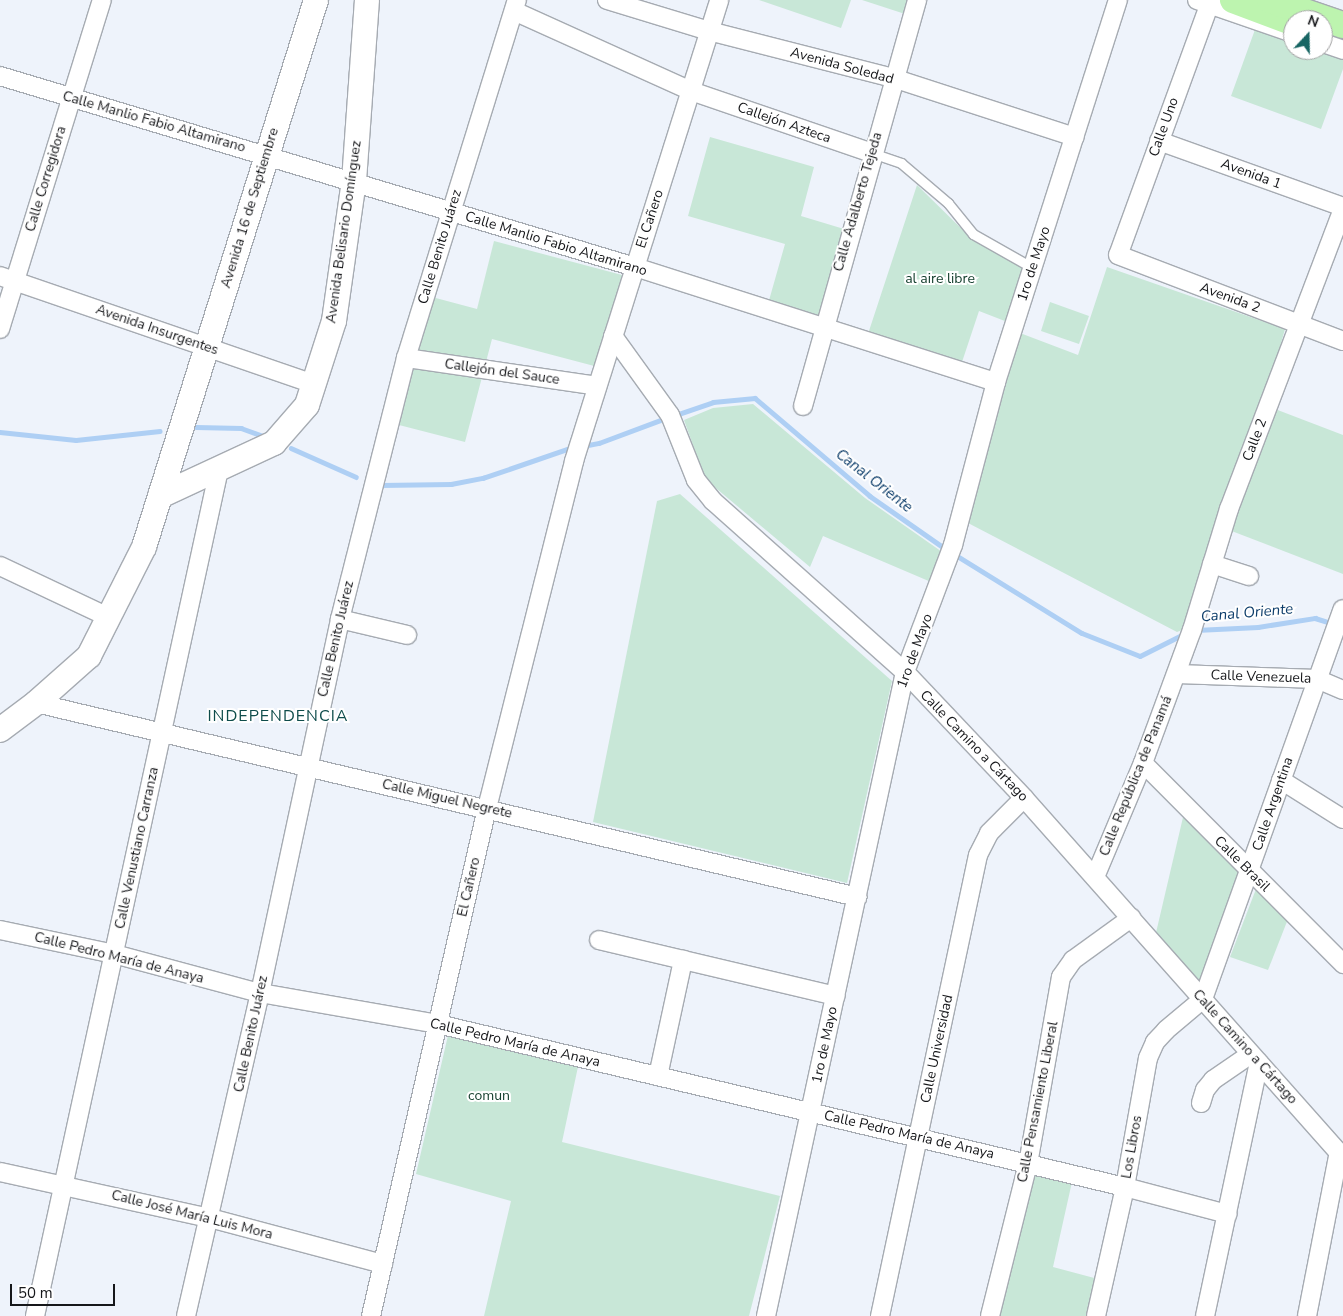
<!DOCTYPE html>
<html>
<head>
<meta charset="utf-8">
<style>
  body { margin:0 }
  #map { position:relative; width:1343px; height:1316px; overflow:hidden; background:#eef3fb; font-family:"Nunito Sans",sans-serif }
  div>[style] { position:absolute }
  .green>* { inset:0; background:#c8e7d7 }
  .stream>* { height:4.5px; margin:-2.25px; padding:0 2.25px; transform-origin:2.25px; border-radius:2.25px; background:#aecff4 }
  .roads { filter:drop-shadow(1px 0 #a6abb2) drop-shadow(-1px 0 #a6abb2) drop-shadow(0 1px #a6abb2) drop-shadow(0 -1px #a6abb2) }
  .lane>* { height:9px; margin:-4.5px; padding:0 4.5px; transform-origin:4.5px; border-radius:4.5px; background:#fff }
  .street>* { height:18px; margin:-9px; padding:0 9px; transform-origin:9px; border-radius:9px; background:#fff }
  .secondary>* { height:24px; margin:-12px; padding:0 12px; transform-origin:12px; border-radius:12px; background:#fff }
  .primary>* { height:26px; margin:-13px; padding:0 13px; transform-origin:13px; border-radius:13px; background:#bdf4af }
  span { translate:-50% -50%; white-space:nowrap; text-align:center; line-height:1.15; -webkit-text-stroke:4px #fff; paint-order:stroke }
  .street-label { font-size:14px; color:#16171a }
  .park-label { font-size:14px; color:#16402f }
  .water-label { font-size:15px; color:#0e3e6b; font-style:italic }
  .quarter-label { font-size:16px; color:#0e4c4b; letter-spacing:1px }
  .north { position:absolute; left:1283px; top:10px; width:50px; height:50px; box-sizing:border-box; background:#fff; border:1px solid #a2a2a3; border-radius:50%; rotate:21deg; font-size:14px; font-weight:700; line-height:20px; text-align:center; color:#16171a }
  .north::after { content:''; display:block; margin:auto; width:18px; height:22px; background:#176563; clip-path:polygon(50% 0,100% 100%,50% 72%,0 100%) }
  .scale { position:absolute; left:10px; top:1284px; width:105px; height:22px; box-sizing:border-box; border:2px solid #16171a; border-top:0; padding-left:6px; font-size:15px; line-height:18px; white-space:nowrap; color:#16171a; -webkit-text-stroke:4px #fff; paint-order:stroke }
</style>
</head>
<body>
<div id="map">
  <div class="green">
    <i style="clip-path:polygon(759px 0,851px 0,841px 28px)"></i>
    <i style="clip-path:polygon(862px 0,909px 0,905px 14px)"></i>
    <i style="clip-path:polygon(1257px 24px,1293px 37px,1293px 50px,1323px 50px,1343px 55px,1343px 69px,1321px 129px,1231px 96px)"></i>
    <i style="clip-path:polygon(710px 137px,814px 167px,801px 216px,844px 229px,819px 319px,768px 304px,785px 244px,688px 216px)"></i>
    <i style="clip-path:polygon(917px 185px,972px 239px,1028px 269px,1010px 323px,979px 311px,960px 368px,867px 337px)"></i>
    <i style="clip-path:polygon(494px 241px,622px 275px,598px 367px,492px 339px,465px 442px,399px 425px,432px 297px,477px 309px)"></i>
    <i style="clip-path:polygon(1107px 267px,1285px 329px,1203px 622px,1177px 632px,968px 523px,1020px 333px,1078px 355px)"></i>
    <i style="clip-path:polygon(1050px 302px,1089px 316px,1079px 344px,1041px 331px)"></i>
    <i style="clip-path:polygon(753px 404px,865px 498px,945px 554px,931px 582px,823px 536px,810px 567px,705px 479px,684px 420px,713px 408px)"></i>
    <i style="clip-path:polygon(1275px 409px,1343px 435px,1343px 574px,1229px 530px)"></i>
    <i style="clip-path:polygon(680px 494px,892px 681px,847px 883px,593px 822px,657px 501px)"></i>
    <i style="clip-path:polygon(1184px 813px,1244px 872px,1201px 991px,1155px 937px)"></i>
    <i style="clip-path:polygon(1256px 889px,1288px 919px,1268px 970px,1230px 957px)"></i>
    <i style="clip-path:polygon(449px 1031px,579px 1062px,562px 1142px,780px 1196px,749px 1316px,484px 1316px,511px 1201px,416px 1174px)"></i>
    <i style="clip-path:polygon(1033px 1172px,1072px 1182px,1053px 1267px,1098px 1279px,1090px 1316px,996px 1316px)"></i>
  </div>
  <div class="stream">
    <i style="left:676px;top:415px;width:39px;rotate:-19deg"></i>
    <i style="left:713px;top:402px;width:42px;rotate:-5.4deg"></i>
    <i style="left:755px;top:398px;width:151px;rotate:40.4deg"></i>
    <i style="left:870px;top:496px;width:94px;rotate:35deg"></i>
    <i style="left:196px;top:427px;width:45px;rotate:1.3deg"></i>
    <i style="left:241px;top:428px;width:27px;rotate:20deg"></i>
    <i style="left:0;top:432px;width:76px;rotate:6deg"></i>
    <i style="left:76px;top:440px;width:84px;rotate:-6.1deg"></i>
    <i style="left:583px;top:446px;width:16px;rotate:-11deg"></i>
    <i style="left:599px;top:443px;width:72px;rotate:-20.5deg"></i>
    <i style="left:291px;top:448px;width:71px;rotate:24deg"></i>
    <i style="left:381px;top:485px;width:70px;rotate:-0.8deg"></i>
    <i style="left:451px;top:484px;width:33px;rotate:-11deg"></i>
    <i style="left:483px;top:478px;width:95px;rotate:-19deg"></i>
    <i style="left:954px;top:554px;width:150px;rotate:31.7deg"></i>
    <i style="left:1082px;top:633px;width:62px;rotate:21.6deg"></i>
    <i style="left:1140px;top:656px;width:49px;rotate:-26.6deg"></i>
    <i style="left:1196px;top:630px;width:62px;rotate:-2.8deg"></i>
    <i style="left:1258px;top:627px;width:58px;rotate:-9deg"></i>
    <i style="left:1315px;top:618px;width:21px;rotate:17deg"></i>
  </div>
  <div class="roads">
    <div class="lane">
      <i style="left:872px;top:153px;width:31px;rotate:19deg"></i>
      <i style="left:901px;top:163px;width:62px;rotate:40.4deg"></i>
      <i style="left:948px;top:203px;width:40px;rotate:51deg"></i>
      <i style="left:973px;top:234px;width:69px;rotate:29.5deg"></i>
    </div>
    <div class="street">
      <i style="left:607px;top:0;width:107px;rotate:16.9deg"></i>
      <i style="left:709px;top:31px;width:190px;rotate:14.3deg"></i>
      <i style="left:893px;top:78px;width:191px;rotate:18deg"></i>
      <i style="left:1197px;top:0;width:102px;rotate:19deg"></i>
      <i style="left:1211px;top:0;width:271px;rotate:110deg"></i>
      <i style="left:1118px;top:255px;width:241px;rotate:20.9deg"></i>
      <i style="left:514px;top:11px;width:194px;rotate:24.3deg"></i>
      <i style="left:691px;top:91px;width:191px;rotate:18.9deg"></i>
      <i style="left:1323px;top:43px;width:21px;rotate:19deg"></i>
      <i style="left:0;top:76px;width:663px;rotate:16.74deg"></i>
      <i style="left:635px;top:267px;width:379px;rotate:17.7deg"></i>
      <i style="left:1159px;top:141px;width:195px;rotate:19.7deg"></i>
      <i style="left:0;top:276px;width:332px;rotate:19deg"></i>
      <i style="left:0;top:329px;width:344px;rotate:-72.8deg"></i>
      <i style="left:613px;top:336px;width:97px;rotate:54.2deg"></i>
      <i style="left:670px;top:415px;width:70px;rotate:68.2deg"></i>
      <i style="left:696px;top:480px;width:27px;rotate:51deg"></i>
      <i style="left:713px;top:501px;width:257px;rotate:41.7deg"></i>
      <i style="left:905px;top:672px;width:173px;rotate:46.6deg"></i>
      <i style="left:1024px;top:798px;width:480px;rotate:48.4deg"></i>
      <i style="left:406px;top:358px;width:193px;rotate:8.3deg"></i>
      <i style="left:803px;top:406px;width:422px;rotate:-74.3deg"></i>
      <i style="left:1212px;top:564px;width:39px;rotate:18deg"></i>
      <i style="left:0;top:566px;width:122px;rotate:25.3deg"></i>
      <i style="left:340px;top:619px;width:69px;rotate:13.4deg"></i>
      <i style="left:1177px;top:674px;width:140px;rotate:2deg"></i>
      <i style="left:1317px;top:679px;width:28px;rotate:23deg"></i>
      <i style="left:36px;top:703px;width:844px;rotate:13.29deg"></i>
      <i style="left:1143px;top:763px;width:284px;rotate:45.1deg"></i>
      <i style="left:1281px;top:780px;width:73px;rotate:32.2deg"></i>
      <i style="left:1095px;top:877px;width:124px;rotate:-67.2deg"></i>
      <i style="left:1143px;top:763px;width:142px;rotate:-69.8deg"></i>
      <i style="left:1192px;top:630px;width:127px;rotate:-73deg"></i>
      <i style="left:1229px;top:509px;width:321px;rotate:-69.2deg"></i>
      <i style="left:0;top:930px;width:116px;rotate:11.9deg"></i>
      <i style="left:114px;top:954px;width:151px;rotate:15deg"></i>
      <i style="left:260px;top:993px;width:181px;rotate:9.9deg"></i>
      <i style="left:438px;top:1024px;width:706px;rotate:13.35deg"></i>
      <i style="left:1125px;top:1187px;width:106px;rotate:14.8deg"></i>
      <i style="left:599px;top:940px;width:243px;rotate:13.3deg"></i>
      <i style="left:658px;top:1076px;width:119px;rotate:-77.8deg"></i>
      <i style="left:1201px;top:1103px;width:14px;rotate:-73deg"></i>
      <i style="left:1205px;top:1090px;width:13px;rotate:-51deg"></i>
      <i style="left:1213px;top:1080px;width:46px;rotate:-34.4deg"></i>
      <i style="left:0;top:1172px;width:215px;rotate:12.4deg"></i>
      <i style="left:210px;top:1218px;width:179px;rotate:14.9deg"></i>
      <i style="left:35px;top:1316px;width:867px;rotate:-77.74deg"></i>
      <i style="left:186px;top:1316px;width:331px;rotate:-77.1deg"></i>
      <i style="left:260px;top:993px;width:382px;rotate:-77.9deg"></i>
      <i style="left:340px;top:619px;width:269px;rotate:-75.8deg"></i>
      <i style="left:406px;top:358px;width:375px;rotate:-72.8deg"></i>
      <i style="left:371px;top:1316px;width:521px;rotate:-77.14deg"></i>
      <i style="left:487px;top:808px;width:358px;rotate:-75.9deg"></i>
      <i style="left:574px;top:461px;width:483px;rotate:-72.5deg"></i>
      <i style="left:766px;top:1316px;width:659px;rotate:-77.82deg"></i>
      <i style="left:905px;top:672px;width:136px;rotate:-69.3deg"></i>
      <i style="left:953px;top:545px;width:169px;rotate:-75.2deg"></i>
      <i style="left:996px;top:382px;width:401px;rotate:-72.3deg"></i>
      <i style="left:880px;top:1316px;width:471px;rotate:-78deg"></i>
      <i style="left:978px;top:855px;width:25px;rotate:-63deg"></i>
      <i style="left:989px;top:833px;width:49px;rotate:-45deg"></i>
      <i style="left:990px;top:1316px;width:157px;rotate:-76deg"></i>
      <i style="left:1028px;top:1164px;width:190px;rotate:-80deg"></i>
      <i style="left:1061px;top:977px;width:21px;rotate:-55deg"></i>
      <i style="left:1073px;top:960px;width:72px;rotate:-35.9deg"></i>
      <i style="left:1096px;top:1316px;width:132px;rotate:-77.3deg"></i>
      <i style="left:1125px;top:1187px;width:131px;rotate:-79.9deg"></i>
      <i style="left:1148px;top:1058px;width:17px;rotate:-66deg"></i>
      <i style="left:1155px;top:1042px;width:16px;rotate:-47deg"></i>
      <i style="left:1166px;top:1030px;width:48px;rotate:-40deg"></i>
      <i style="left:1203px;top:999px;width:414px;rotate:-70.3deg"></i>
      <i style="left:1205px;top:1316px;width:259px;rotate:-78deg"></i>
      <i style="left:1307px;top:1316px;width:167px;rotate:-79deg"></i>
    </div>
    <div class="secondary">
      <i style="left:160px;top:496px;width:126px;rotate:-24.9deg"></i>
      <i style="left:274px;top:443px;width:50px;rotate:-49deg"></i>
      <i style="left:307px;top:405px;width:88px;rotate:-72.2deg"></i>
      <i style="left:334px;top:321px;width:141px;rotate:-81.9deg"></i>
      <i style="left:354px;top:181px;width:181px;rotate:-85.9deg"></i>
      <i style="left:0;top:730px;width:45px;rotate:-36.9deg"></i>
      <i style="left:36px;top:703px;width:71px;rotate:-41.6deg"></i>
      <i style="left:89px;top:656px;width:122px;rotate:-63.2deg"></i>
      <i style="left:144px;top:547px;width:573px;rotate:-72.54deg"></i>
    </div>
    <div class="primary">
      <i style="left:1233px;top:0;width:57px;rotate:20.7deg"></i>
      <i style="left:1270px;top:0;width:77px;rotate:18.9deg"></i>
    </div>
  </div>
  <div class="street-label">
    <span style="left:842px;top:66px;rotate:15deg">Avenida Soledad</span>
    <span style="left:154px;top:122px;rotate:16deg">Calle Manlio Fabio Altamirano</span>
    <span style="left:784px;top:123px;rotate:19deg">Callejón Azteca</span>
    <span style="left:1164px;top:127px;rotate:-70deg">Calle Uno</span>
    <span style="left:1251px;top:174px;rotate:20deg">Avenida 1</span>
    <span style="left:46px;top:179px;rotate:-73deg">Calle Corregidora</span>
    <span style="left:858px;top:202px;rotate:-74deg">Calle Adalberto Tejeda</span>
    <span style="left:250px;top:208px;rotate:-73deg">Avenida 16 de Septiembre</span>
    <span style="left:650px;top:219px;rotate:-72deg">El Cañero</span>
    <span style="left:344px;top:232px;rotate:-82deg">Avenida Belisario Domínguez</span>
    <span style="left:556px;top:244px;rotate:17deg">Calle Manlio Fabio Altamirano</span>
    <span style="left:440px;top:247px;rotate:-73deg">Calle Benito Juárez</span>
    <span style="left:1034px;top:264px;rotate:-72deg">1ro de Mayo</span>
    <span style="left:1230px;top:298px;rotate:20deg">Avenida 2</span>
    <span style="left:157px;top:330px;rotate:19deg">Avenida Insurgentes</span>
    <span style="left:502px;top:372px;rotate:8deg">Callejón del Sauce</span>
    <span style="left:1255px;top:440px;rotate:-69deg">Calle 2</span>
    <span style="left:336px;top:639px;rotate:-77deg">Calle Benito Juárez</span>
    <span style="left:915px;top:651px;rotate:-70deg">1ro de Mayo</span>
    <span style="left:1261px;top:677px;rotate:2deg">Calle Venezuela</span>
    <span style="left:974px;top:746px;rotate:46deg">Calle Camino a Cártago</span>
    <span style="left:1136px;top:776px;rotate:-68deg">Calle República de Panamá</span>
    <span style="left:447px;top:799px;rotate:13deg">Calle Miguel Negrete</span>
    <span style="left:1273px;top:804px;rotate:-71deg">Calle Argentina</span>
    <span style="left:137px;top:848px;rotate:-78deg">Calle Venustiano Carranza</span>
    <span style="left:1242px;top:864px;rotate:45deg">Calle Brasil</span>
    <span style="left:469px;top:887px;rotate:-77deg">El Cañero</span>
    <span style="left:119px;top:958px;rotate:14deg">Calle Pedro María de Anaya</span>
    <span style="left:251px;top:1034px;rotate:-78deg">Calle Benito Juárez</span>
    <span style="left:515px;top:1043px;rotate:13deg">Calle Pedro María de Anaya</span>
    <span style="left:825px;top:1045px;rotate:-78deg">1ro de Mayo</span>
    <span style="left:1245px;top:1047px;rotate:48deg">Calle Camino a Cártago</span>
    <span style="left:937px;top:1049px;rotate:-78deg">Calle Universidad</span>
    <span style="left:1038px;top:1102px;rotate:-79deg">Calle Pensamiento Liberal</span>
    <span style="left:909px;top:1135px;rotate:13deg">Calle Pedro María de Anaya</span>
    <span style="left:1132px;top:1147px;rotate:-80deg">Los Libros</span>
    <span style="left:192px;top:1215px;rotate:14deg">Calle José María Luis Mora</span>
  </div>
  <div class="park-label">
    <span style="left:940px;top:279px">al aire libre</span>
    <span style="left:489px;top:1096px">comun</span>
  </div>
  <div class="water-label">
    <span style="left:874px;top:481px;rotate:38deg">Canal Oriente</span>
    <span style="left:1247px;top:613px;rotate:-5deg">Canal Oriente</span>
  </div>
  <div class="quarter-label">
    <span style="left:278px;top:716px">INDEPENDENCIA</span>
  </div>
  <div class="north">N</div>
  <div class="scale">50 m</div>
</div>
</body>
</html>
